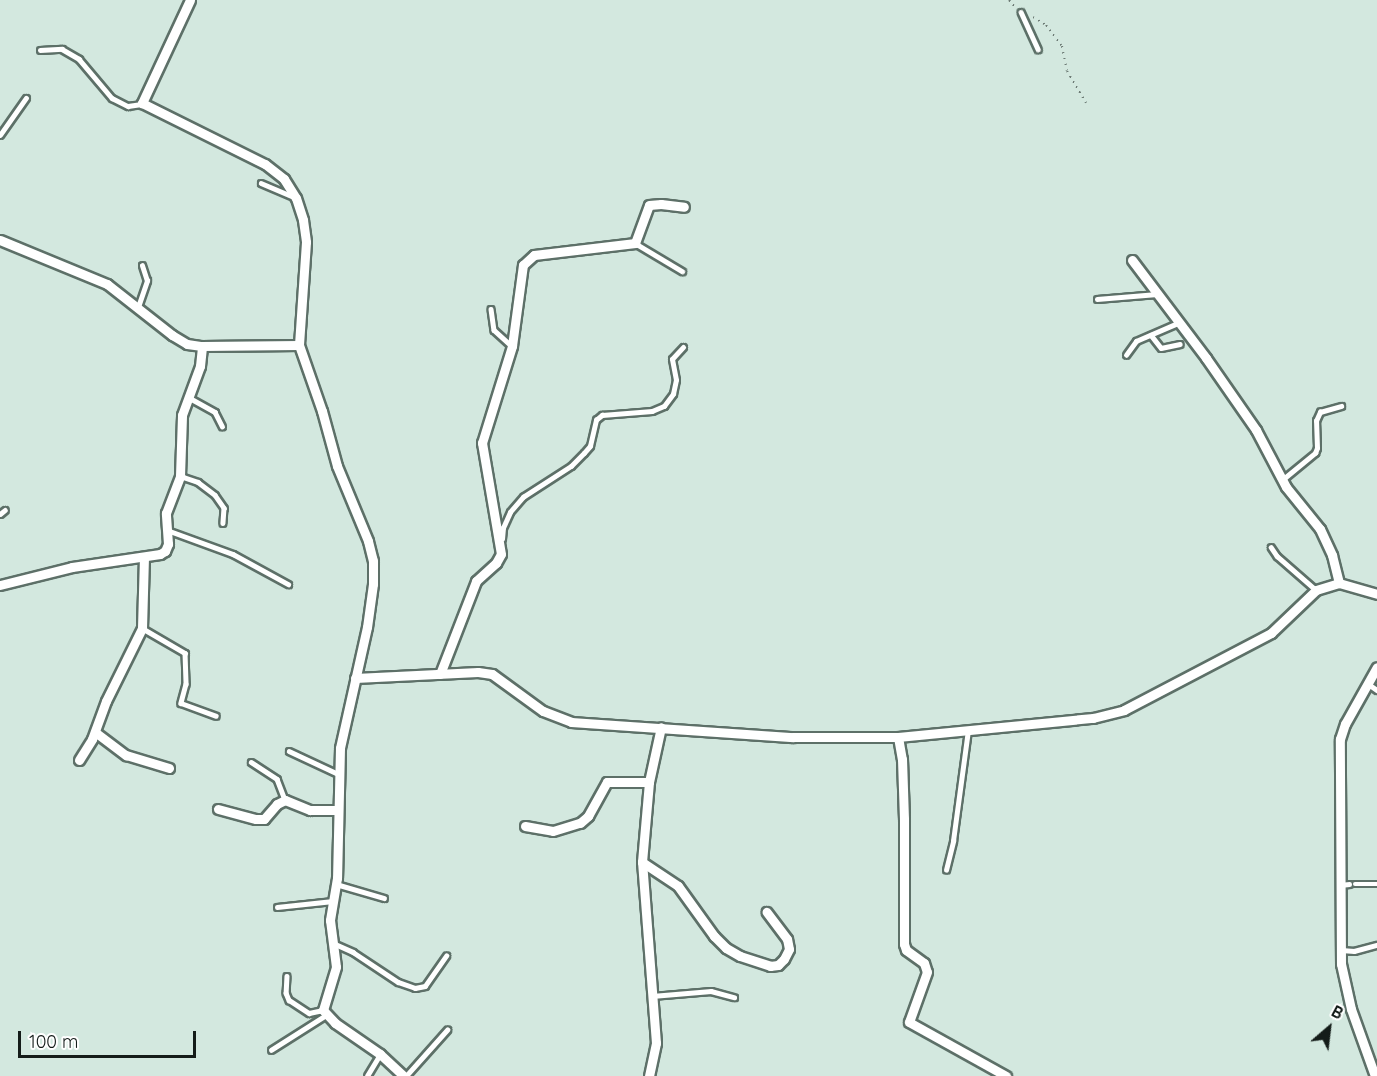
<!DOCTYPE html>
<html>
<head>
<meta charset="utf-8">
<style>
  body { margin:0 }
  #map { position:relative; width:1377px; height:1076px; overflow:hidden; background:#d3e8df; font-family:Quicksand,sans-serif }
  div>[style] { position:absolute }
  .path>* { height:2px; margin-top:-1px; transform-origin:0; background:repeating-linear-gradient(90deg,#6d7b75 0 1.5px,transparent 0 6px) }
  .roads { filter:drop-shadow(2px 0 #5d7068) drop-shadow(-2px 0 #5d7068) drop-shadow(0 2px #5d7068) drop-shadow(0 -2px #5d7068) }
  .service>* { height:4.5px; margin:-2.25px; padding:0 2.25px; transform-origin:2.25px; border-radius:2.25px; background:#fff }
  .minor>* { height:9px; margin:-4.5px; padding:0 4.5px; transform-origin:4.5px; border-radius:4.5px; background:#fff }
  span { translate:-50% -50%; white-space:nowrap; text-align:center; line-height:1.15; -webkit-text-stroke:4.5px #fff; paint-order:stroke }
  .north { position:absolute; left:1299px; top:998px; width:60px; height:60px; -webkit-text-stroke:4px #fff; paint-order:stroke; rotate:28deg; font-size:16px; font-weight:700; line-height:24px; text-align:center; color:#141c19 }
  .north::after { content:''; display:block; margin:auto; width:21px; height:27px; background:#141c19; clip-path:polygon(50% 0,100% 100%,50% 72%,0 100%) }
  .scale { position:absolute; left:18px; top:1031px; width:178px; height:27px; box-sizing:border-box; border:3px solid #141c19; border-top:0; padding-left:8px; font-size:18px; line-height:21px; white-space:nowrap; color:#141c19; -webkit-text-stroke:4px #fff; paint-order:stroke }
</style>
</head>
<body>
<div id="map">
  <div class="path">
    <i style="left:1009px;top:0;width:9px;rotate:49deg"></i>
    <i style="left:1033px;top:17px;width:15px;rotate:32deg"></i>
    <i style="left:1046px;top:25px;width:26px;rotate:53deg"></i>
    <i style="left:1062px;top:46px;width:25px;rotate:79deg"></i>
    <i style="left:1067px;top:71px;width:37px;rotate:59deg"></i>
  </div>
  <div class="roads">
    <div class="service">
      <i style="left:1021px;top:12px;width:41px;rotate:65.3deg"></i>
      <i style="left:40px;top:50px;width:22px;rotate:-3deg"></i>
      <i style="left:62px;top:49px;width:20px;rotate:30deg"></i>
      <i style="left:79px;top:59px;width:51px;rotate:49.8deg"></i>
      <i style="left:112px;top:98px;width:18px;rotate:27deg"></i>
      <i style="left:128px;top:106px;width:15px;rotate:-8deg"></i>
      <i style="left:0;top:135px;width:45px;rotate:-54.9deg"></i>
      <i style="left:261px;top:183px;width:34px;rotate:23deg"></i>
      <i style="left:635px;top:243px;width:55px;rotate:30.8deg"></i>
      <i style="left:1097px;top:299px;width:60px;rotate:-4.8deg"></i>
      <i style="left:138px;top:307px;width:28px;rotate:-71deg"></i>
      <i style="left:147px;top:281px;width:16px;rotate:-108deg"></i>
      <i style="left:491px;top:309px;width:21px;rotate:82deg"></i>
      <i style="left:494px;top:330px;width:24px;rotate:42deg"></i>
      <i style="left:1151px;top:335px;width:16px;rotate:52deg"></i>
      <i style="left:1161px;top:348px;width:19px;rotate:-12deg"></i>
      <i style="left:1126px;top:355px;width:17px;rotate:-54deg"></i>
      <i style="left:1136px;top:341px;width:46px;rotate:-23.2deg"></i>
      <i style="left:188px;top:397px;width:31px;rotate:29deg"></i>
      <i style="left:215px;top:412px;width:16px;rotate:63deg"></i>
      <i style="left:180px;top:476px;width:19px;rotate:18deg"></i>
      <i style="left:198px;top:482px;width:21px;rotate:37deg"></i>
      <i style="left:215px;top:495px;width:16px;rotate:55deg"></i>
      <i style="left:224px;top:508px;width:15px;rotate:94deg"></i>
      <i style="left:1282px;top:480px;width:43px;rotate:-39.3deg"></i>
      <i style="left:1315px;top:453px;width:5px;rotate:-68deg"></i>
      <i style="left:1317px;top:448px;width:27px;rotate:-92deg"></i>
      <i style="left:1316px;top:421px;width:10px;rotate:-66deg"></i>
      <i style="left:1320px;top:412px;width:22px;rotate:-16deg"></i>
      <i style="left:0;top:514px;width:6px;rotate:-39deg"></i>
      <i style="left:167px;top:530px;width:70px;rotate:20deg"></i>
      <i style="left:233px;top:554px;width:63px;rotate:28.6deg"></i>
      <i style="left:502px;top:539px;width:11px;rotate:-85deg"></i>
      <i style="left:503px;top:528px;width:17px;rotate:-66deg"></i>
      <i style="left:510px;top:512px;width:20px;rotate:-49deg"></i>
      <i style="left:523px;top:497px;width:57px;rotate:-32.9deg"></i>
      <i style="left:571px;top:466px;width:18px;rotate:-45deg"></i>
      <i style="left:584px;top:453px;width:9px;rotate:-49deg"></i>
      <i style="left:590px;top:446px;width:27px;rotate:-77deg"></i>
      <i style="left:596px;top:420px;width:8px;rotate:-40deg"></i>
      <i style="left:602px;top:415px;width:50px;rotate:-4.6deg"></i>
      <i style="left:652px;top:411px;width:13px;rotate:-23deg"></i>
      <i style="left:664px;top:406px;width:15px;rotate:-53deg"></i>
      <i style="left:673px;top:394px;width:14px;rotate:-78deg"></i>
      <i style="left:676px;top:380px;width:21px;rotate:-101deg"></i>
      <i style="left:672px;top:359px;width:16px;rotate:-47deg"></i>
      <i style="left:1271px;top:547px;width:11px;rotate:56deg"></i>
      <i style="left:1277px;top:556px;width:52px;rotate:41.1deg"></i>
      <i style="left:142px;top:628px;width:50px;rotate:30.2deg"></i>
      <i style="left:185px;top:653px;width:31px;rotate:88deg"></i>
      <i style="left:186px;top:684px;width:20px;rotate:105deg"></i>
      <i style="left:181px;top:703px;width:37px;rotate:20deg"></i>
      <i style="left:1367px;top:683px;width:12px;rotate:35deg"></i>
      <i style="left:289px;top:751px;width:54px;rotate:25.1deg"></i>
      <i style="left:251px;top:762px;width:31px;rotate:33deg"></i>
      <i style="left:277px;top:779px;width:22px;rotate:69deg"></i>
      <i style="left:946px;top:870px;width:30px;rotate:-76deg"></i>
      <i style="left:953px;top:841px;width:112px;rotate:-82.3deg"></i>
      <i style="left:336px;top:884px;width:50px;rotate:16.3deg"></i>
      <i style="left:1355px;top:884px;width:22px"></i>
      <i style="left:1340px;top:885px;width:9px;rotate:-6deg"></i>
      <i style="left:277px;top:907px;width:56px;rotate:-6.1deg"></i>
      <i style="left:333px;top:943px;width:22px;rotate:24deg"></i>
      <i style="left:353px;top:952px;width:54px;rotate:33.7deg"></i>
      <i style="left:398px;top:982px;width:18px;rotate:19deg"></i>
      <i style="left:415px;top:988px;width:10px;rotate:-11deg"></i>
      <i style="left:425px;top:986px;width:37px;rotate:-55deg"></i>
      <i style="left:1341px;top:950px;width:13px;rotate:4deg"></i>
      <i style="left:1354px;top:951px;width:24px;rotate:-15deg"></i>
      <i style="left:287px;top:976px;width:17px;rotate:93deg"></i>
      <i style="left:286px;top:993px;width:8px;rotate:67deg"></i>
      <i style="left:289px;top:1000px;width:24px;rotate:33deg"></i>
      <i style="left:309px;top:1013px;width:14px;rotate:-12deg"></i>
      <i style="left:652px;top:996px;width:59px;rotate:-4.8deg"></i>
      <i style="left:711px;top:991px;width:24px;rotate:15deg"></i>
      <i style="left:271px;top:1050px;width:65px;rotate:-32.5deg"></i>
      <i style="left:367px;top:1076px;width:26px;rotate:-59deg"></i>
      <i style="left:406px;top:1076px;width:62px;rotate:-48.3deg"></i>
    </div>
    <div class="minor">
      <i style="left:190px;top:0;width:114px;rotate:115deg"></i>
      <i style="left:142px;top:103px;width:137px;rotate:26.4deg"></i>
      <i style="left:265px;top:164px;width:24px;rotate:38deg"></i>
      <i style="left:284px;top:179px;width:22px;rotate:58deg"></i>
      <i style="left:296px;top:198px;width:23px;rotate:72deg"></i>
      <i style="left:303px;top:220px;width:22px;rotate:82deg"></i>
      <i style="left:306px;top:242px;width:103px;rotate:93.9deg"></i>
      <i style="left:299px;top:345px;width:70px;rotate:70.8deg"></i>
      <i style="left:322px;top:411px;width:57px;rotate:74.7deg"></i>
      <i style="left:337px;top:466px;width:81px;rotate:67.5deg"></i>
      <i style="left:368px;top:541px;width:21px;rotate:76deg"></i>
      <i style="left:373px;top:561px;width:23px;rotate:90deg"></i>
      <i style="left:373px;top:584px;width:43px;rotate:97.9deg"></i>
      <i style="left:367px;top:627px;width:124px;rotate:102.6deg"></i>
      <i style="left:340px;top:748px;width:130px;rotate:91.3deg"></i>
      <i style="left:337px;top:878px;width:43px;rotate:99.5deg"></i>
      <i style="left:330px;top:920px;width:47px;rotate:82.7deg"></i>
      <i style="left:336px;top:967px;width:45px;rotate:106.8deg"></i>
      <i style="left:323px;top:1010px;width:18px;rotate:47deg"></i>
      <i style="left:335px;top:1023px;width:55px;rotate:34.6deg"></i>
      <i style="left:380px;top:1054px;width:33px;rotate:43deg"></i>
      <i style="left:0;top:240px;width:116px;rotate:22.4deg"></i>
      <i style="left:107px;top:284px;width:83px;rotate:38.1deg"></i>
      <i style="left:172px;top:335px;width:17px;rotate:31deg"></i>
      <i style="left:187px;top:344px;width:15px;rotate:8deg"></i>
      <i style="left:202px;top:346px;width:97px;rotate:-0.6deg"></i>
      <i style="left:1132px;top:260px;width:123px;rotate:52.9deg"></i>
      <i style="left:1206px;top:358px;width:88px;rotate:55.2deg"></i>
      <i style="left:1256px;top:430px;width:64px;rotate:62.2deg"></i>
      <i style="left:1286px;top:487px;width:54px;rotate:51deg"></i>
      <i style="left:1320px;top:529px;width:29px;rotate:65deg"></i>
      <i style="left:1332px;top:555px;width:29px;rotate:76deg"></i>
      <i style="left:0;top:585px;width:74px;rotate:-14deg"></i>
      <i style="left:72px;top:567px;width:89px;rotate:-8.4deg"></i>
      <i style="left:160px;top:554px;width:6px;rotate:-31deg"></i>
      <i style="left:165px;top:551px;width:8px;rotate:-67deg"></i>
      <i style="left:168px;top:544px;width:31px;rotate:-94deg"></i>
      <i style="left:166px;top:513px;width:40px;rotate:-69deg"></i>
      <i style="left:180px;top:476px;width:61px;rotate:-88.1deg"></i>
      <i style="left:182px;top:415px;width:52px;rotate:-69.8deg"></i>
      <i style="left:200px;top:366px;width:20px;rotate:-84deg"></i>
      <i style="left:440px;top:674px;width:100px;rotate:-68.8deg"></i>
      <i style="left:476px;top:581px;width:27px;rotate:-42deg"></i>
      <i style="left:496px;top:563px;width:10px;rotate:-61deg"></i>
      <i style="left:501px;top:554px;width:113px;rotate:-99.7deg"></i>
      <i style="left:482px;top:443px;width:102px;rotate:-72.8deg"></i>
      <i style="left:512px;top:346px;width:82px;rotate:-82.3deg"></i>
      <i style="left:523px;top:265px;width:15px;rotate:-42deg"></i>
      <i style="left:534px;top:255px;width:102px;rotate:-6.8deg"></i>
      <i style="left:635px;top:243px;width:40px;rotate:-69.8deg"></i>
      <i style="left:649px;top:205px;width:12px;rotate:-5deg"></i>
      <i style="left:661px;top:204px;width:23px;rotate:7deg"></i>
      <i style="left:355px;top:678px;width:123px;rotate:-2.8deg"></i>
      <i style="left:478px;top:672px;width:14px;rotate:8deg"></i>
      <i style="left:492px;top:674px;width:63px;rotate:36deg"></i>
      <i style="left:543px;top:711px;width:30px;rotate:21deg"></i>
      <i style="left:571px;top:722px;width:223px;rotate:3.9deg"></i>
      <i style="left:793px;top:737px;width:105px"></i>
      <i style="left:898px;top:737px;width:196px;rotate:-5.6deg"></i>
      <i style="left:1093px;top:718px;width:32px;rotate:-14deg"></i>
      <i style="left:1124px;top:710px;width:166px;rotate:-27.6deg"></i>
      <i style="left:1271px;top:633px;width:62px;rotate:-43.7deg"></i>
      <i style="left:1316px;top:590px;width:24px;rotate:-17deg"></i>
      <i style="left:1339px;top:583px;width:40px;rotate:16deg"></i>
      <i style="left:95px;top:732px;width:39px;rotate:37deg"></i>
      <i style="left:126px;top:755px;width:45px;rotate:16.8deg"></i>
      <i style="left:898px;top:737px;width:22px;rotate:80deg"></i>
      <i style="left:902px;top:759px;width:60px;rotate:88.1deg"></i>
      <i style="left:904px;top:819px;width:125px;rotate:90deg"></i>
      <i style="left:904px;top:944px;width:6px;rotate:72deg"></i>
      <i style="left:906px;top:950px;width:22px;rotate:36deg"></i>
      <i style="left:924px;top:963px;width:9px;rotate:72deg"></i>
      <i style="left:927px;top:972px;width:53px;rotate:109.8deg"></i>
      <i style="left:909px;top:1022px;width:111px;rotate:29.1deg"></i>
      <i style="left:79px;top:760px;width:25px;rotate:-58deg"></i>
      <i style="left:92px;top:739px;width:40px;rotate:-69.8deg"></i>
      <i style="left:106px;top:701px;width:81px;rotate:-63.7deg"></i>
      <i style="left:142px;top:628px;width:71px;rotate:-88.4deg"></i>
      <i style="left:218px;top:809px;width:39px;rotate:15deg"></i>
      <i style="left:256px;top:819px;width:8px"></i>
      <i style="left:264px;top:819px;width:20px;rotate:-49deg"></i>
      <i style="left:277px;top:804px;width:9px;rotate:-27deg"></i>
      <i style="left:285px;top:800px;width:27px;rotate:22deg"></i>
      <i style="left:310px;top:810px;width:28px"></i>
      <i style="left:525px;top:826px;width:28px;rotate:10deg"></i>
      <i style="left:553px;top:831px;width:28px;rotate:-17deg"></i>
      <i style="left:580px;top:823px;width:11px;rotate:-41deg"></i>
      <i style="left:588px;top:816px;width:39px;rotate:-61deg"></i>
      <i style="left:607px;top:782px;width:42px"></i>
      <i style="left:642px;top:862px;width:43px;rotate:33.7deg"></i>
      <i style="left:678px;top:886px;width:62px;rotate:54.2deg"></i>
      <i style="left:714px;top:936px;width:17px;rotate:45deg"></i>
      <i style="left:726px;top:948px;width:16px;rotate:30deg"></i>
      <i style="left:740px;top:956px;width:32px;rotate:18deg"></i>
      <i style="left:770px;top:966px;width:8px;rotate:-7deg"></i>
      <i style="left:778px;top:965px;width:8px;rotate:-45deg"></i>
      <i style="left:784px;top:959px;width:11px;rotate:-63deg"></i>
      <i style="left:789px;top:949px;width:10px;rotate:-101deg"></i>
      <i style="left:787px;top:939px;width:34px;rotate:-127deg"></i>
      <i style="left:649px;top:1076px;width:34px;rotate:-78deg"></i>
      <i style="left:656px;top:1043px;width:182px;rotate:-94.4deg"></i>
      <i style="left:642px;top:862px;width:80px;rotate:-85deg"></i>
      <i style="left:649px;top:782px;width:56px;rotate:-77.7deg"></i>
      <i style="left:1375px;top:1076px;width:71px;rotate:-109.7deg"></i>
      <i style="left:1351px;top:1009px;width:46px;rotate:-102.5deg"></i>
      <i style="left:1341px;top:964px;width:225px;rotate:-90.3deg"></i>
      <i style="left:1340px;top:739px;width:16px;rotate:-72deg"></i>
      <i style="left:1345px;top:724px;width:65px;rotate:-60.7deg"></i>
    </div>
  </div>
  <div class="north">B</div>
  <div class="scale">100 m</div>
</div>
</body>
</html>
